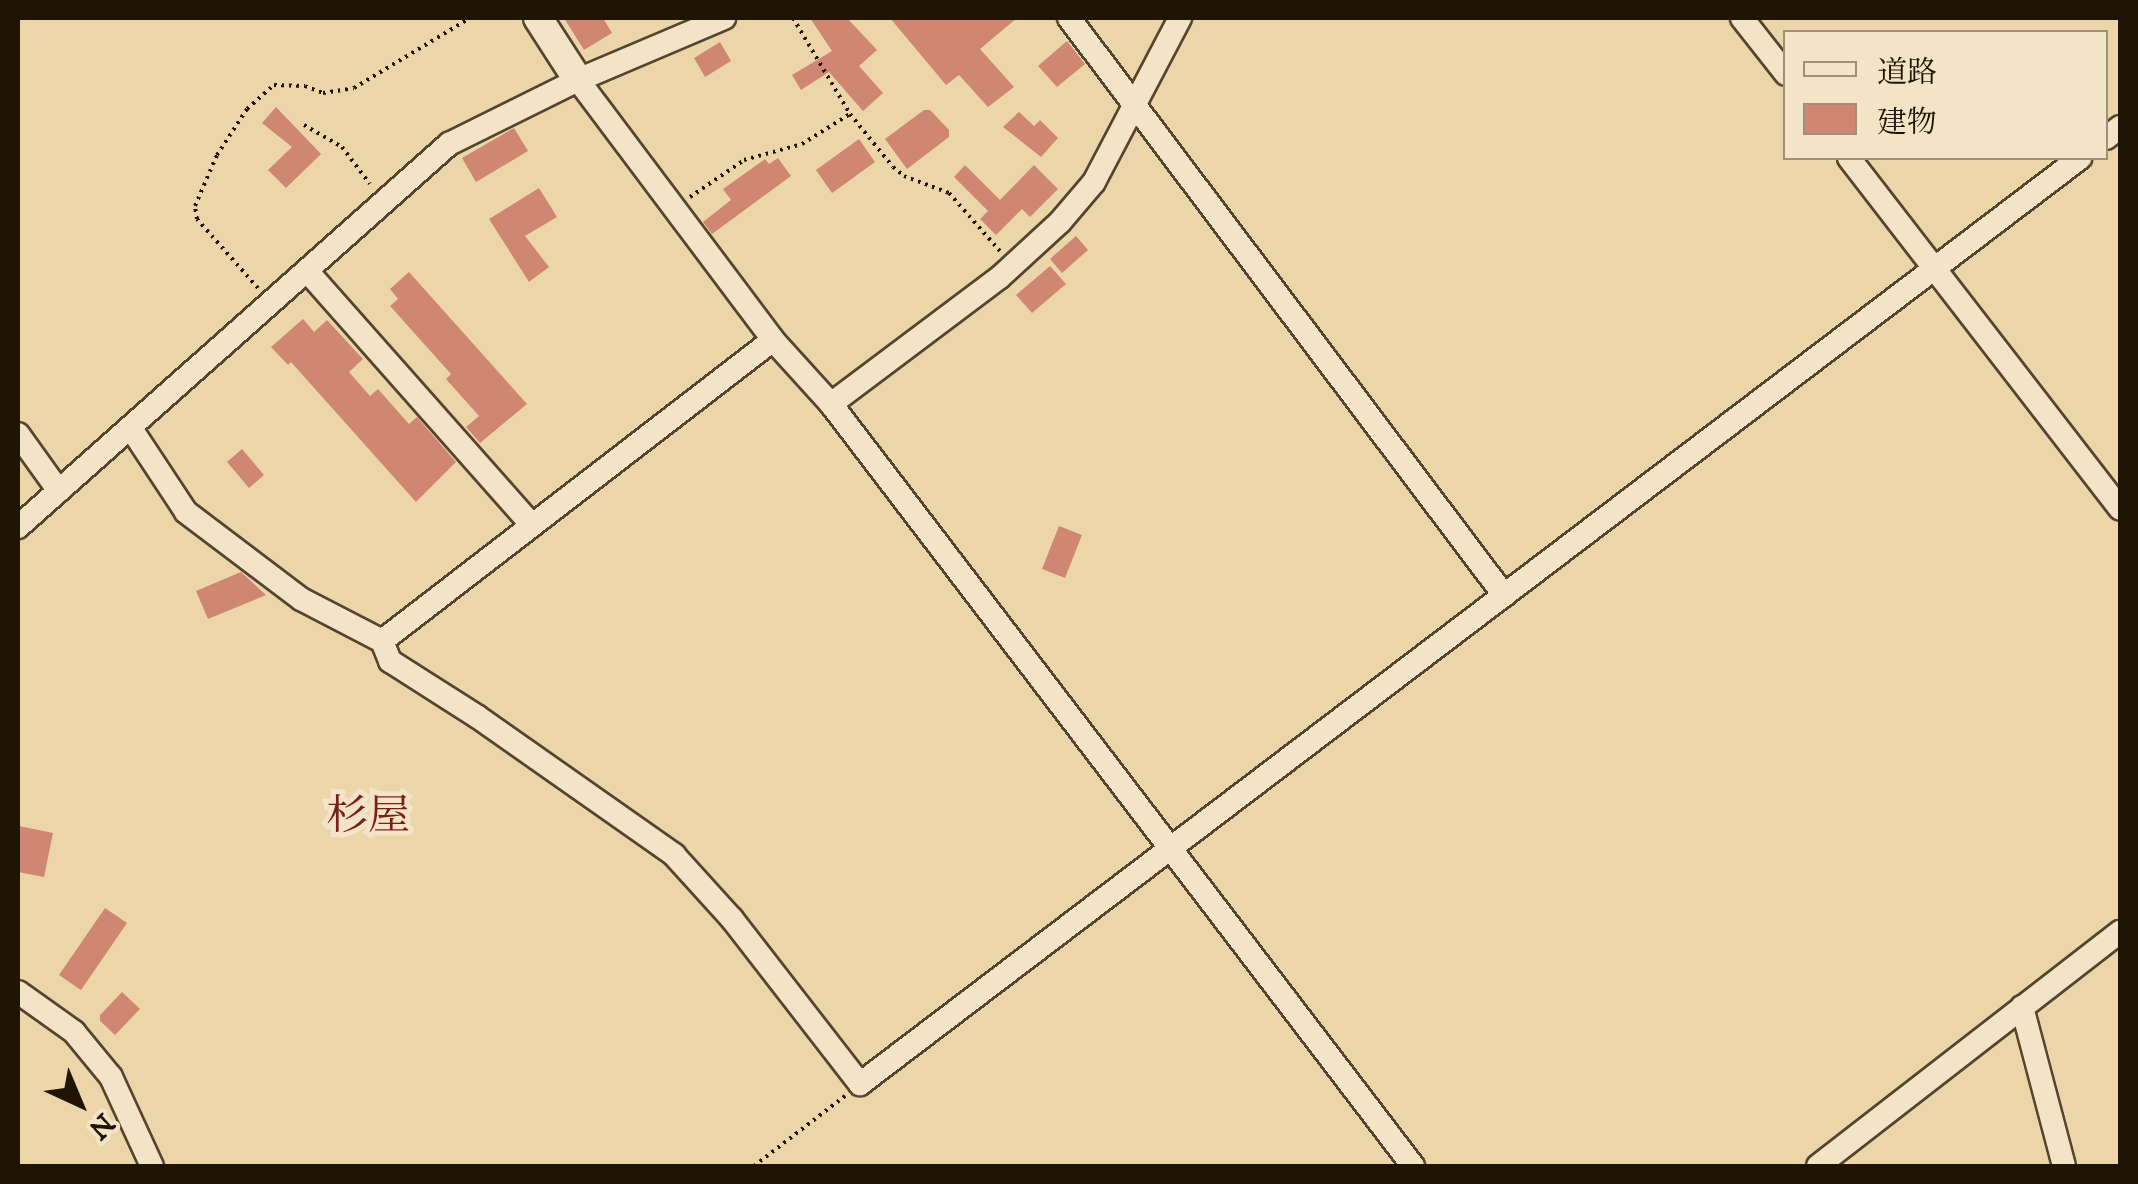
<!DOCTYPE html>
<html>
<head>
<meta charset="utf-8">
<style>
  body { margin:0 }
  #map { position:relative; width:2138px; height:1184px; overflow:hidden; background:#ecd5a9; font-family:"IM FELL DW Pica","Noto Serif JP",serif }
  div>[style] { position:absolute }
  .building>* { inset:0; background:#cf8774 }
  .path>* { height:4px; margin-top:-2px; transform-origin:0; background:repeating-linear-gradient(90deg,#201505 0 2.5px,transparent 0 7.5px) }
  .roads { filter:drop-shadow(2px 0 #53452e) drop-shadow(-2px 0 #53452e) drop-shadow(0 2px #53452e) drop-shadow(0 -2px #53452e) }
  .minor>* { height:22px; margin:-11px; padding:0 11px; transform-origin:11px; border-radius:11px; background:#f3e4c7 }
  .tertiary>* { height:28px; margin:-14px; padding:0 14px; transform-origin:14px; border-radius:14px; background:#f3e4c7 }
  span { translate:-50% -50%; white-space:nowrap; text-align:center; line-height:1.15; -webkit-text-stroke:10px #f3e4c7; paint-order:stroke }
  .quarter-label { font-size:42px; color:#7a1f14 }
  .frame { position:absolute; inset:0; border:20px solid #201505; pointer-events:none }
  .legend { position:absolute; left:1783px; top:30px; width:325px; height:130px; box-sizing:border-box; background:#f3e4c7; border:2px solid #9f9179; margin:0; padding:12px 18px; list-style:none; font-size:30px; color:#201505 }
  .legend li { display:flex; align-items:center; gap:20px; height:50px }
  .legend b { width:50px; border:2px solid #9f9179 }
  .north { position:absolute; left:30px; top:1054px; width:100px; height:100px; -webkit-text-stroke:8px #f3e4c7; paint-order:stroke; rotate:136deg; font-size:28px; font-weight:700; line-height:40px; text-align:center; color:#201505 }
  .north::after { content:''; display:block; margin:auto; width:35px; height:45px; background:#201505; clip-path:polygon(50% 0,100% 100%,50% 72%,0 100%) }
</style>
</head>
<body>
<div id="map">
  <div class="building">
    <i style="clip-path:polygon(564px 18px,603px 18px,612px 33px,584px 50px)"></i>
    <i style="clip-path:polygon(810px 18px,847px 18px,877px 50px,859px 66px,883px 93px,863px 111px,829px 72px,801px 90px,792px 75px,832px 51px)"></i>
    <i style="clip-path:polygon(890px 18px,1017px 18px,980px 49px,1014px 87px,988px 107px,959px 75px,946px 85px)"></i>
    <i style="clip-path:polygon(1067px 41px,1085px 64px,1057px 87px,1038px 66px)"></i>
    <i style="clip-path:polygon(720px 42px,731px 61px,705px 77px,694px 58px)"></i>
    <i style="clip-path:polygon(276px 107px,321px 154px,286px 188px,268px 170px,292px 147px,262px 123px)"></i>
    <i style="clip-path:polygon(924px 110px,930px 110px,949px 130px,949px 137px,907px 169px,885px 139px)"></i>
    <i style="clip-path:polygon(1019px 112px,1034px 126px,1040px 120px,1058px 138px,1041px 157px,1003px 127px)"></i>
    <i style="clip-path:polygon(514px 128px,528px 151px,476px 182px,462px 158px)"></i>
    <i style="clip-path:polygon(859px 139px,875px 162px,832px 193px,816px 170px)"></i>
    <i style="clip-path:polygon(778px 158px,791px 176px,712px 234px,703px 222px,731px 200px,723px 189px,765px 159px,769px 164px)"></i>
    <i style="clip-path:polygon(965px 165px,1000px 200px,1034px 165px,1058px 189px,1030px 217px,1022px 209px,996px 235px,980px 219px,988px 211px,954px 177px)"></i>
    <i style="clip-path:polygon(539px 188px,557px 217px,525px 236px,549px 267px,529px 282px,489px 219px)"></i>
    <i style="clip-path:polygon(1076px 236px,1088px 250px,1062px 273px,1050px 259px)"></i>
    <i style="clip-path:polygon(1050px 266px,1066px 284px,1032px 313px,1016px 295px)"></i>
    <i style="clip-path:polygon(409px 272px,527px 404px,480px 443px,466px 427px,479px 416px,446px 379px,451px 374px,390px 306px,398px 299px,390px 289px)"></i>
    <i style="clip-path:polygon(303px 319px,314px 332px,327px 320px,363px 359px,349px 372px,370px 396px,378px 389px,409px 424px,417px 417px,456px 462px,416px 502px,291px 362px,288px 365px,271px 347px)"></i>
    <i style="clip-path:polygon(242px 449px,264px 475px,249px 488px,227px 462px)"></i>
    <i style="clip-path:polygon(1059px 526px,1082px 535px,1065px 578px,1042px 569px)"></i>
    <i style="clip-path:polygon(241px 572px,266px 595px,208px 619px,196px 591px)"></i>
    <i style="clip-path:polygon(19px 826px,53px 833px,44px 877px,18px 872px)"></i>
    <i style="clip-path:polygon(105px 908px,127px 923px,81px 990px,59px 975px)"></i>
    <i style="clip-path:polygon(122px 992px,140px 1009px,115px 1035px,100px 1021px,100px 1015px)"></i>
  </div>
  <div class="path">
    <i style="left:793px;top:18px;width:112px;rotate:59.3deg"></i>
    <i style="left:850px;top:114px;width:68px;rotate:50.9deg"></i>
    <i style="left:893px;top:167px;width:14px;rotate:39deg"></i>
    <i style="left:904px;top:176px;width:48px;rotate:20.7deg"></i>
    <i style="left:949px;top:193px;width:77px;rotate:48.7deg"></i>
    <i style="left:304px;top:125px;width:44px;rotate:30.1deg"></i>
    <i style="left:342px;top:147px;width:46px;rotate:52.9deg"></i>
    <i style="left:690px;top:197px;width:65px;rotate:-34.4deg"></i>
    <i style="left:744px;top:160px;width:60px;rotate:-15.4deg"></i>
    <i style="left:802px;top:144px;width:57px;rotate:-32deg"></i>
    <i style="left:258px;top:288px;width:92px;rotate:-131.5deg"></i>
    <i style="left:197px;top:219px;width:13px;rotate:-99deg"></i>
    <i style="left:195px;top:206px;width:56px;rotate:-66.7deg"></i>
    <i style="left:217px;top:155px;width:55px;rotate:-56.9deg"></i>
    <i style="left:247px;top:109px;width:36px;rotate:-42deg"></i>
    <i style="left:274px;top:85px;width:31px;rotate:2deg"></i>
    <i style="left:305px;top:86px;width:19px;rotate:21deg"></i>
    <i style="left:323px;top:93px;width:31px;rotate:-9deg"></i>
    <i style="left:354px;top:88px;width:135px;rotate:-31.1deg"></i>
    <i style="left:754px;top:1166px;width:115px;rotate:-37.6deg"></i>
  </div>
  <div class="roads">
    <div class="minor">
      <i style="left:1069px;top:18px;width:723px;rotate:52.99deg"></i>
      <i style="left:1742px;top:18px;width:71px;rotate:51.8deg"></i>
      <i style="left:578px;top:80px;width:325px;rotate:53.1deg"></i>
      <i style="left:773px;top:340px;width:86px;rotate:47.8deg"></i>
      <i style="left:831px;top:404px;width:959px;rotate:52.63deg"></i>
      <i style="left:2106px;top:138px;width:18px;rotate:-38deg"></i>
      <i style="left:1849px;top:158px;width:443px;rotate:52.3deg"></i>
      <i style="left:308px;top:272px;width:338px;rotate:48.5deg"></i>
      <i style="left:831px;top:404px;width:210px;rotate:-36.9deg"></i>
      <i style="left:999px;top:278px;width:83px;rotate:-42.6deg"></i>
      <i style="left:1060px;top:222px;width:52px;rotate:-49.6deg"></i>
      <i style="left:1094px;top:182px;width:185px;rotate:-62.3deg"></i>
      <i style="left:132px;top:430px;width:98px;rotate:56.6deg"></i>
      <i style="left:186px;top:512px;width:144px;rotate:37.1deg"></i>
      <i style="left:301px;top:599px;width:91px;rotate:27.4deg"></i>
      <i style="left:382px;top:641px;width:22px;rotate:68deg"></i>
      <i style="left:390px;top:661px;width:104px;rotate:32.5deg"></i>
      <i style="left:478px;top:717px;width:240px;rotate:35.1deg"></i>
      <i style="left:674px;top:855px;width:86px;rotate:47.8deg"></i>
      <i style="left:732px;top:919px;width:209px;rotate:52.2deg"></i>
      <i style="left:860px;top:1084px;width:1532px;rotate:-37.2deg"></i>
      <i style="left:18px;top:434px;width:70px;rotate:54.3deg"></i>
      <i style="left:18px;top:527px;width:577px;rotate:-41.63deg"></i>
      <i style="left:449px;top:144px;width:144px;rotate:-26.4deg"></i>
      <i style="left:578px;top:80px;width:159px;rotate:-23deg"></i>
      <i style="left:382px;top:641px;width:493px;rotate:-37.6deg"></i>
      <i style="left:18px;top:992px;width:69px;rotate:35.5deg"></i>
      <i style="left:74px;top:1032px;width:58px;rotate:50.6deg"></i>
      <i style="left:111px;top:1077px;width:98px;rotate:65.3deg"></i>
      <i style="left:2022px;top:1007px;width:164px;rotate:75.2deg"></i>
      <i style="left:1818px;top:1166px;width:382px;rotate:-37.8deg"></i>
    </div>
    <div class="tertiary">
      <i style="left:538px;top:18px;width:74px;rotate:57.2deg"></i>
    </div>
  </div>
  <div class="quarter-label">
    <span style="left:368px;top:817px">杉屋</span>
  </div>
  <div class="frame"></div>
  <ul class="legend">
  <li><b style="height:12px;background:#f3e4c7"></b>道路</li>
  <li><b style="height:28px;background:#cf8774"></b>建物</li>
  </ul>
  <div class="north">N</div>
</div>
</body>
</html>
